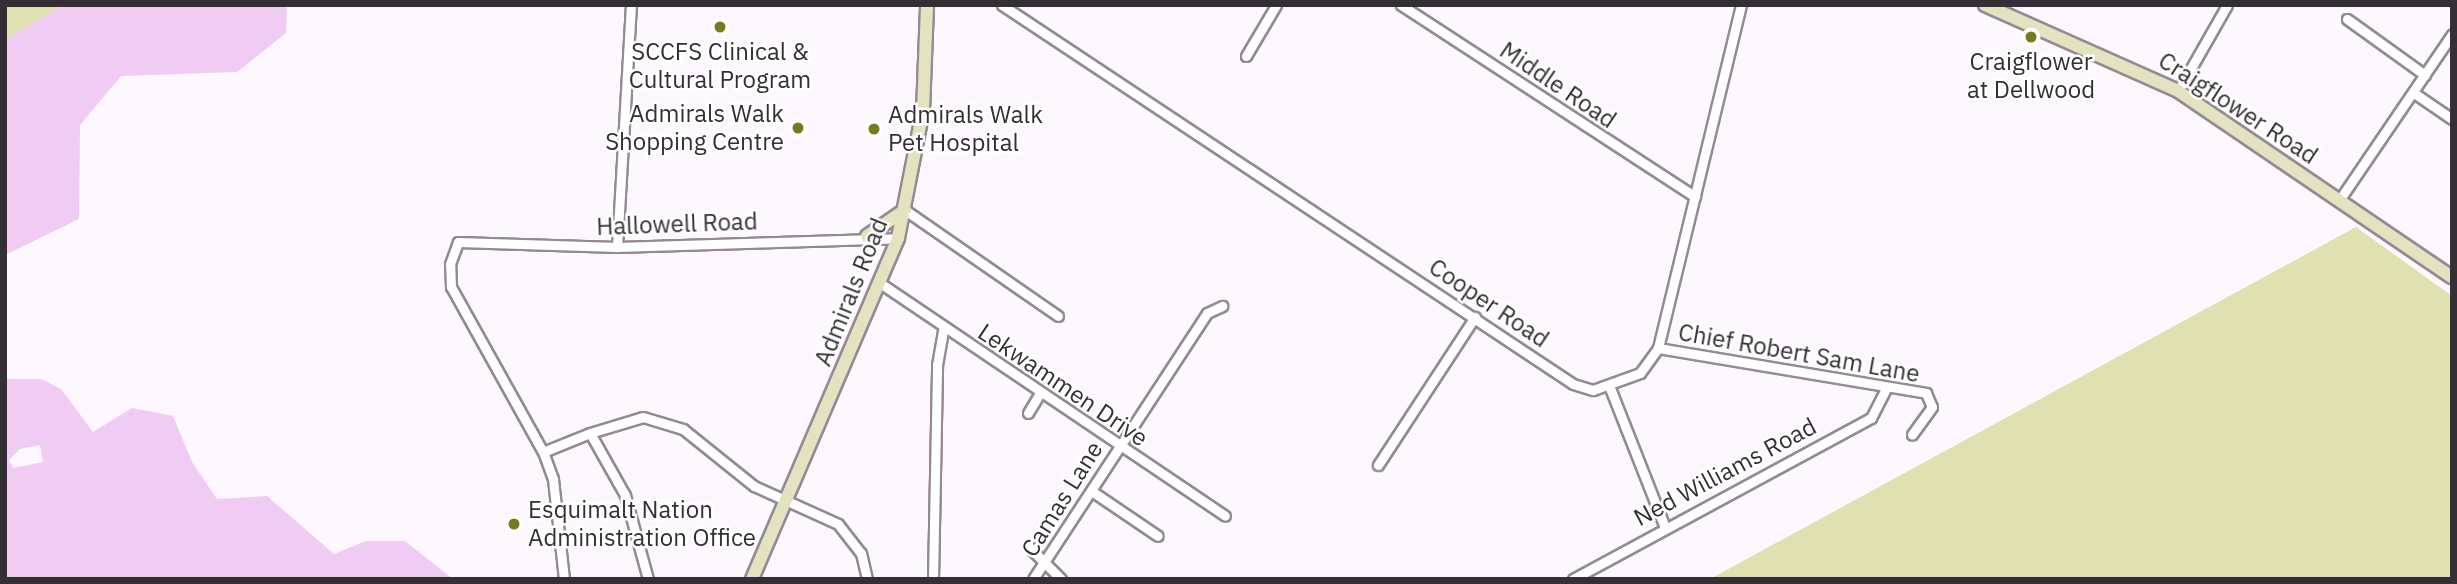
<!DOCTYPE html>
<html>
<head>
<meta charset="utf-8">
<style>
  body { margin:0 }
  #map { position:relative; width:2457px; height:584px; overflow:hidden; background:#fdf8fd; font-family:"IBM Plex Sans",sans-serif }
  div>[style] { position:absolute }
  .green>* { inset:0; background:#dfe1b0 }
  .water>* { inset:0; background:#f0cbf3 }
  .roads { filter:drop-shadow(2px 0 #958996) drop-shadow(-2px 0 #958996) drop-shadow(0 2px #958996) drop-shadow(0 -2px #958996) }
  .minor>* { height:9px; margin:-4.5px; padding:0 4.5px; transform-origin:4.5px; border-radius:4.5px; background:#fff }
  .secondary>* { height:12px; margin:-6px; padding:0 6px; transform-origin:6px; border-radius:6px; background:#e3e3bf }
  .dots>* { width:19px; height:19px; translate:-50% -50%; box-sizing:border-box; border:4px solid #fff; border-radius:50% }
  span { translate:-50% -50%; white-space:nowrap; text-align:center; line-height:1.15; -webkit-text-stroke:5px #fff; paint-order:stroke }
  .poi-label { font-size:24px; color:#342f35 }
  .right { translate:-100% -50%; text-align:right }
  .left { translate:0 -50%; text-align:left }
  .street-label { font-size:24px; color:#342f35 }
  .frame { position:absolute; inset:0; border:7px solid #342f35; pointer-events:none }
</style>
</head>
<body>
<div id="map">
  <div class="green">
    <i style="clip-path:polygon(5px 5px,64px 5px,5px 40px)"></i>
    <i style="clip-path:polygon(2356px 227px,2452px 296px,2452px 579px,1710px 579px)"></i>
  </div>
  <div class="water">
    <i style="clip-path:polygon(64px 5px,287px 5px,286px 33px,237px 72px,121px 76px,80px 125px,79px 219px,5px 255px,5px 40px)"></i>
    <i style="clip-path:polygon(evenodd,5px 379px,41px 379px,61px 389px,93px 432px,132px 408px,173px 416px,192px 462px,217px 499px,267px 496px,334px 554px,366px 541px,405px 541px,453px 579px,5px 579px,5px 379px,40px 445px,43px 462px,13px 468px,9px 460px,20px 449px,40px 445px)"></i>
  </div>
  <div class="roads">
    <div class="minor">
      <i style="left:1002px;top:5px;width:685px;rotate:33.57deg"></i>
      <i style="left:1573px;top:384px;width:21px;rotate:17deg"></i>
      <i style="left:1593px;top:390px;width:50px;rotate:-19.9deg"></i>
      <i style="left:1640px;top:373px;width:31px;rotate:-54deg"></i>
      <i style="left:1658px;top:348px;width:353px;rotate:-76.4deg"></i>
      <i style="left:1401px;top:5px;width:351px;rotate:33.1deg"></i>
      <i style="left:2347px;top:19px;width:96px;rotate:35.7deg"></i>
      <i style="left:1246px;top:56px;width:59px;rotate:-59.5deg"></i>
      <i style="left:2178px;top:91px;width:99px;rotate:-60.3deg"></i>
      <i style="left:2414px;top:93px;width:46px;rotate:34.4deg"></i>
      <i style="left:2340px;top:199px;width:199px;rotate:-55.8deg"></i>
      <i style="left:905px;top:210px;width:186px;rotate:34.7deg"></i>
      <i style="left:617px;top:247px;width:242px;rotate:-86.7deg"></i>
      <i style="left:880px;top:283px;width:416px;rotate:34deg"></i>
      <i style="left:1658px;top:348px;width:272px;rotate:9.5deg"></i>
      <i style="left:1926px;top:393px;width:15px;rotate:67deg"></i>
      <i style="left:1932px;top:407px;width:34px;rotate:126deg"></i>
      <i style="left:1610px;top:388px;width:147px;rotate:68.5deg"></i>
      <i style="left:1028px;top:413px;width:23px;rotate:-59deg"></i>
      <i style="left:590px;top:433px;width:55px;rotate:-16.8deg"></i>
      <i style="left:643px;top:417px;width:42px;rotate:16.7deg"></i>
      <i style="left:683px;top:429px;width:91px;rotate:38.8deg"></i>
      <i style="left:754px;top:486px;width:92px;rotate:24.3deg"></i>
      <i style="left:838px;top:524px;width:37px;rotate:52deg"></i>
      <i style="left:861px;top:553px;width:27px;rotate:77deg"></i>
      <i style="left:543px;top:452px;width:51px;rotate:-22deg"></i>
      <i style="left:590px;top:433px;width:71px;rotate:60.6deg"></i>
      <i style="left:625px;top:495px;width:87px;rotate:74.7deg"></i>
      <i style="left:1378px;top:465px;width:177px;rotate:-56.8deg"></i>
      <i style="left:1093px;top:492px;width:78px;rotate:34.1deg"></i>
      <i style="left:1028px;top:546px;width:47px;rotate:45deg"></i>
      <i style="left:564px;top:579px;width:101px;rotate:-96.3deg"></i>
      <i style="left:553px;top:479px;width:29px;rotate:-110deg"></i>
      <i style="left:543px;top:452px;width:189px;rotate:-119.1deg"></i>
      <i style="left:451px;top:287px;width:23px;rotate:-92deg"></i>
      <i style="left:450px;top:264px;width:23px;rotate:-70deg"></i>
      <i style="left:458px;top:242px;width:159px;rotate:1.8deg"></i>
      <i style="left:617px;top:247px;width:281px;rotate:-1.8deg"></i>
      <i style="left:933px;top:579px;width:214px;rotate:-88.9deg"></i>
      <i style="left:937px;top:365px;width:39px;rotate:-80deg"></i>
      <i style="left:1033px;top:579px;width:318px;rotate:-56.8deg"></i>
      <i style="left:1207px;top:313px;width:17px;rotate:-25deg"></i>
      <i style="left:1573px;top:579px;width:339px;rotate:-28.4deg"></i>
      <i style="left:1871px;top:418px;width:31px;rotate:-63deg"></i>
    </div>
    <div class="secondary">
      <i style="left:1985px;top:5px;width:211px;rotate:24deg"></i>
      <i style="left:2178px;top:91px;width:331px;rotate:34.2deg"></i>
      <i style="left:867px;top:236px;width:46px;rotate:-34.4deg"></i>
      <i style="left:752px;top:579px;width:371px;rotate:-66.8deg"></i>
      <i style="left:898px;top:238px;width:129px;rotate:-78.9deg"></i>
      <i style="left:923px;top:111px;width:106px;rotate:-87.8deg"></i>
    </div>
  </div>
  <div class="dots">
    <i style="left:720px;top:27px;background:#797920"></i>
    <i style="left:2031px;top:37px;background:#797920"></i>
    <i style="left:798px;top:128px;background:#797920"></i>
    <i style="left:874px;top:129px;background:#797920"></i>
    <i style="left:514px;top:524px;background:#797920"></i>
  </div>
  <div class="poi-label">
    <span style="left:720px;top:66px">SCCFS Clinical &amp;<br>Cultural Program</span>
    <span style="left:2031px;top:76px">Craigflower<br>at Dellwood</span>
    <span class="right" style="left:784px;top:128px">Admirals Walk<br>Shopping Centre</span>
    <span class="left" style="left:888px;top:129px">Admirals Walk<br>Pet Hospital</span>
    <span class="left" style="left:528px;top:524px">Esquimalt Nation<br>Administration Office</span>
  </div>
  <div class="street-label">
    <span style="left:1558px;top:85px;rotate:34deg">Middle Road</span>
    <span style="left:2238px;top:108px;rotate:33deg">Craigflower Road</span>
    <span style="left:677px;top:224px;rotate:-2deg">Hallowell Road</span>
    <span style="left:851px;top:292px;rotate:-68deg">Admirals Road</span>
    <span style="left:1489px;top:303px;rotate:34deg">Cooper Road</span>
    <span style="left:1799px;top:353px;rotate:10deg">Chief Robert Sam Lane</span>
    <span style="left:1063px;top:385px;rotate:34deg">Lekwammen Drive</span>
    <span style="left:1725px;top:472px;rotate:-28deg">Ned Williams Road</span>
    <span style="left:1062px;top:499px;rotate:-58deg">Camas Lane</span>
  </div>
  <div class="frame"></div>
</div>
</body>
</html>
